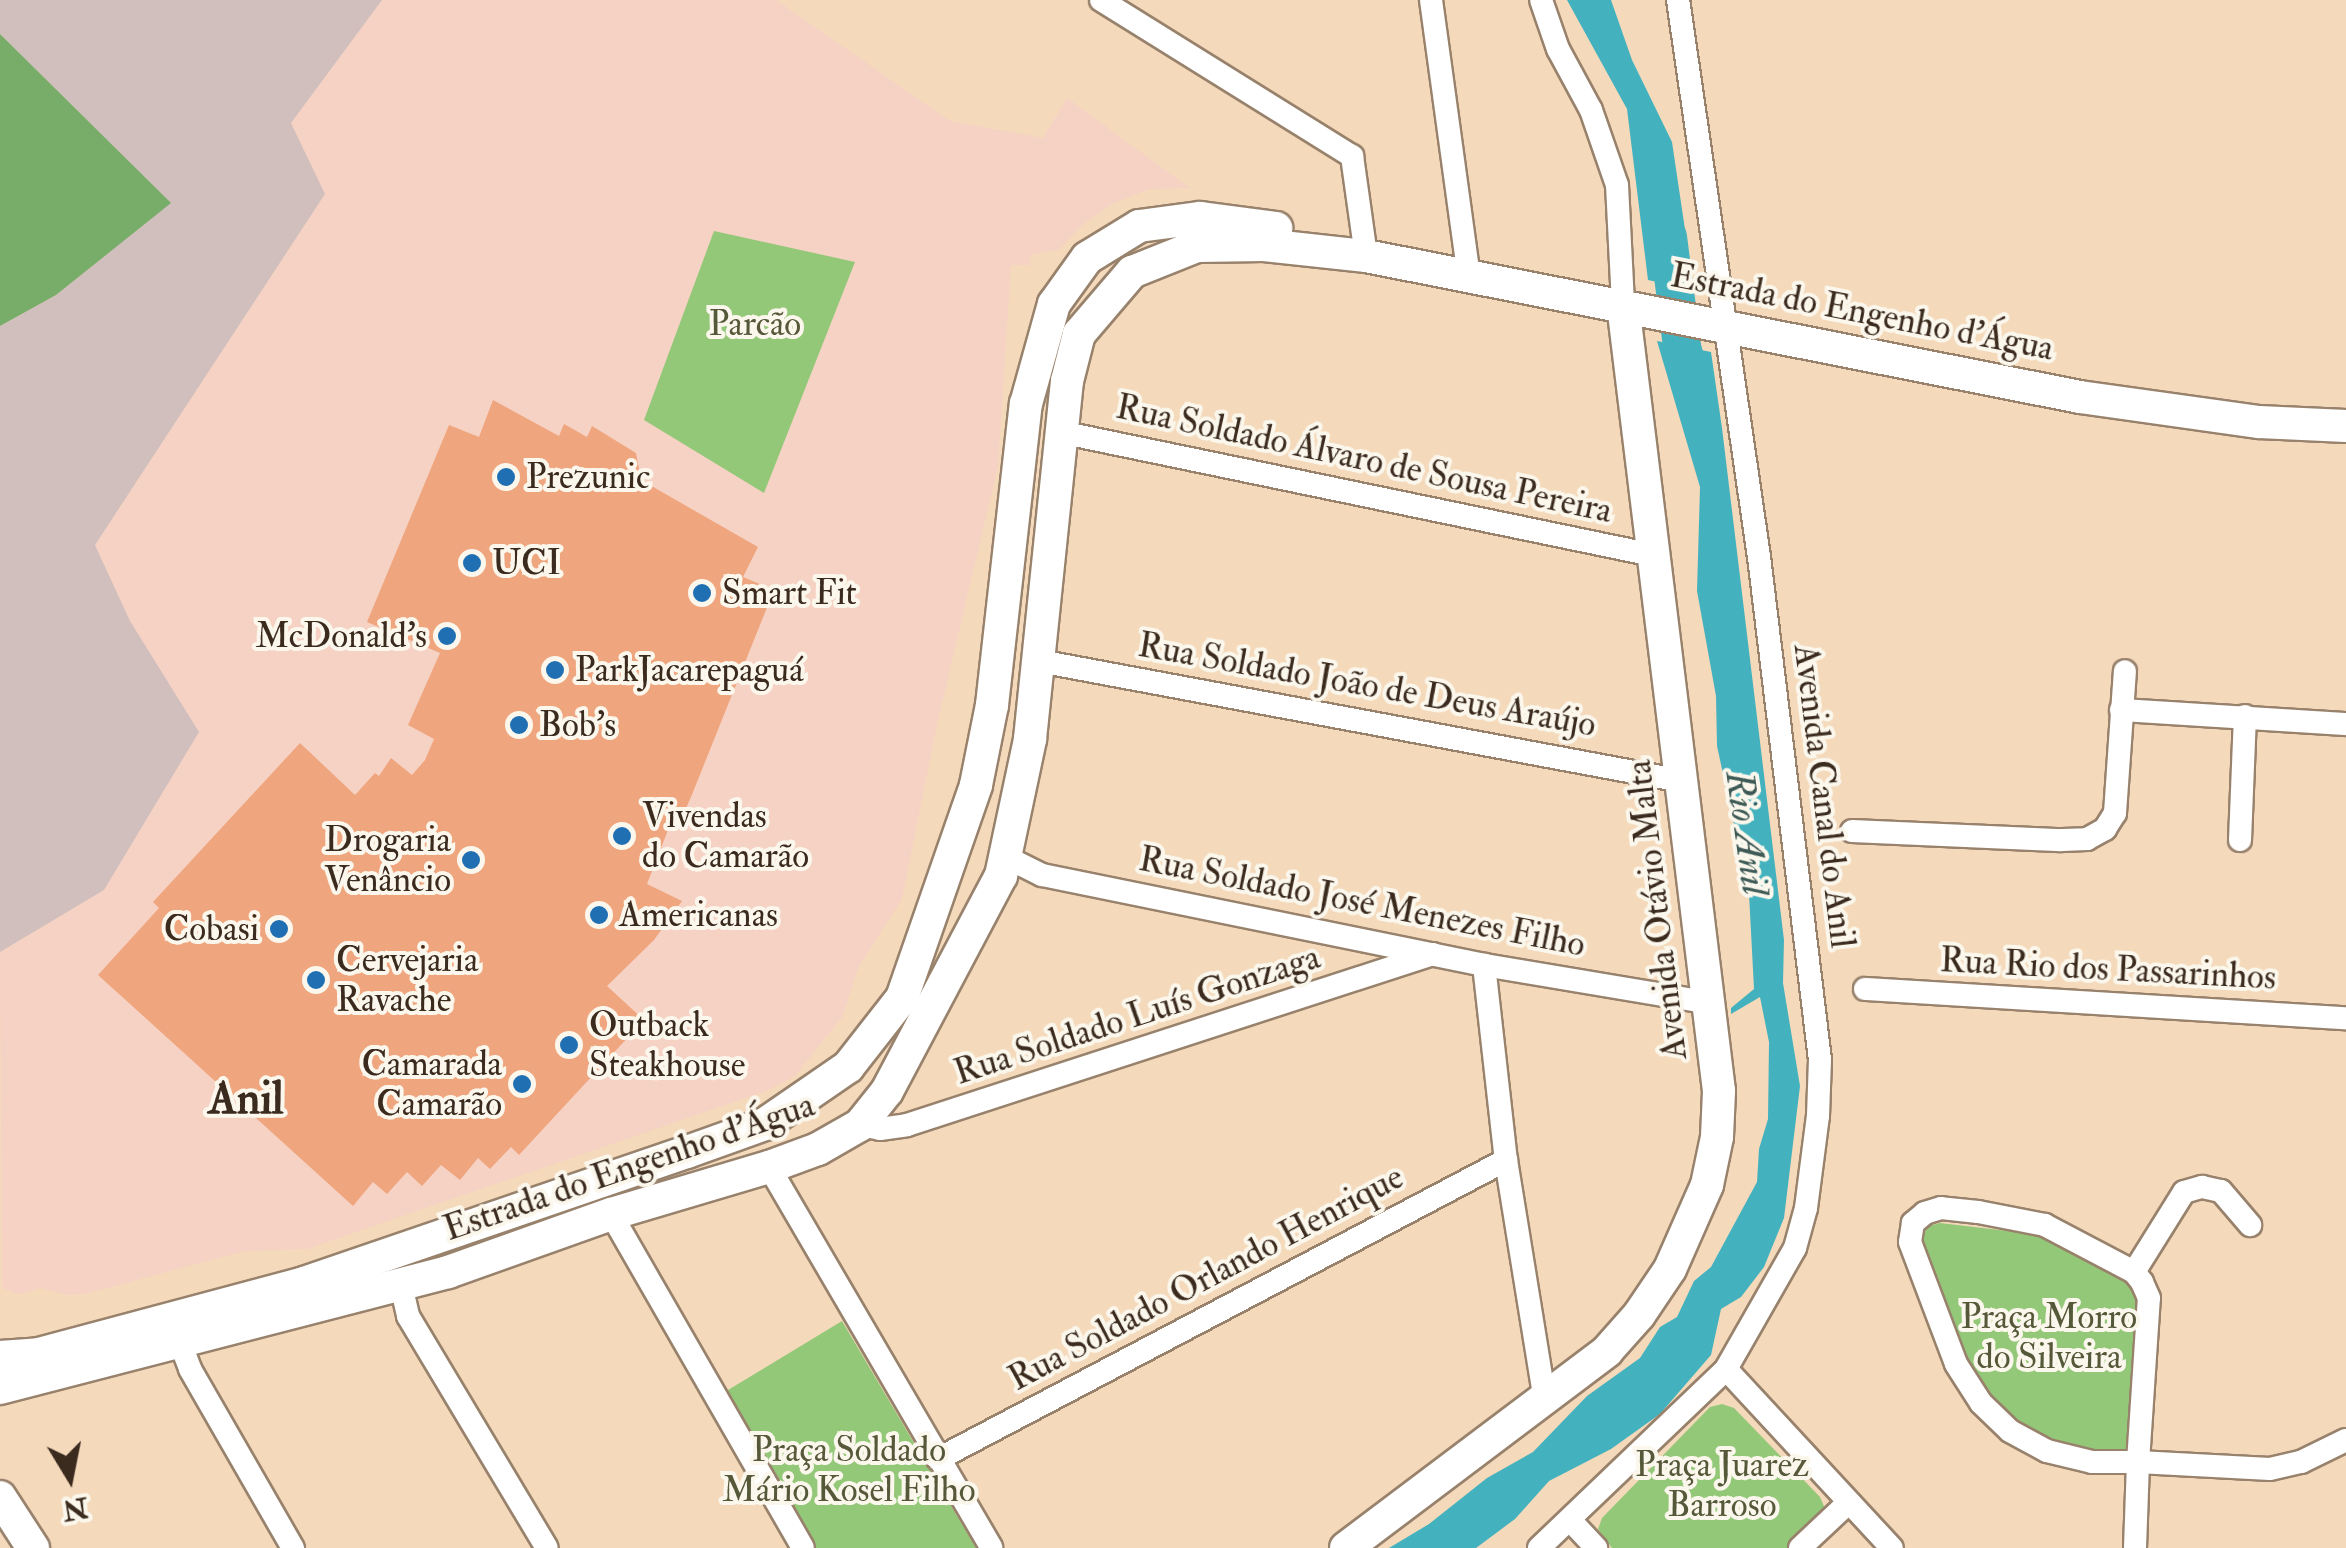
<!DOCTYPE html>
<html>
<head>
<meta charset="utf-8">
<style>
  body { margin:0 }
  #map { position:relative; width:2346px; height:1548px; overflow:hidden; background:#f4d9bb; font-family:"IM FELL Double Pica",serif }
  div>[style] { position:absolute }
  .built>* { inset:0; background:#f6d2c4 }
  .industrial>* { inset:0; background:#d1bfbe }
  .green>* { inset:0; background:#94c879 }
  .forest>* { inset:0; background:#77ac69 }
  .water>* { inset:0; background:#43b2be }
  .river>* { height:38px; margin:-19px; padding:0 19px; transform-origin:19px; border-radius:19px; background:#43b2be }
  .building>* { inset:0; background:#efa57e }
  .roads { filter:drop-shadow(2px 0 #98826c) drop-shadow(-2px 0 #98826c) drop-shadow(0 2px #98826c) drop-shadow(0 -2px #98826c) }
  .street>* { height:22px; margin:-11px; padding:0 11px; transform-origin:11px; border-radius:11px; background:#fff }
  .secondary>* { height:32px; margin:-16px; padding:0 16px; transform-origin:16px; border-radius:16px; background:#fff }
  .dots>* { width:28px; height:28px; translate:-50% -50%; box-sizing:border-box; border:5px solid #fbf7ec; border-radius:50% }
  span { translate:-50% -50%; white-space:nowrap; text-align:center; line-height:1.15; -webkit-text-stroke:8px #fbf7ec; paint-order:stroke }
  .street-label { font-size:35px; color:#3b2a1e }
  .park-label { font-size:35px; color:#565939 }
  .poi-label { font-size:35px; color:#3b2a1e }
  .left { translate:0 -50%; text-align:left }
  .right { translate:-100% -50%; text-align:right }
  .water-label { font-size:38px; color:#3e5a56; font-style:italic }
  .district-label { font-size:45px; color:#3b2a1e; font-weight:700 }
  .north { position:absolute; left:20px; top:1428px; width:100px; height:100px; -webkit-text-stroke:8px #fbf7ec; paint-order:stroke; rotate:170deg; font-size:28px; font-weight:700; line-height:40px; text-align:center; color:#3b2a1e }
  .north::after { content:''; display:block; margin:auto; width:35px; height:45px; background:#3b2a1e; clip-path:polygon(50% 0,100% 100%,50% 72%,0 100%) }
</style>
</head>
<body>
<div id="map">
  <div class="built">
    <i style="clip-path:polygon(382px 0,776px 0,950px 121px,1043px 138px,1067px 98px,1190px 188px,1150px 189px,1112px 204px,1081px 226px,1060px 249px,1031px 255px,1029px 265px,1011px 265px,998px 466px,938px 720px,902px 899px,858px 968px,843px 1016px,794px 1077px,766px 1091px,307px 1249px,245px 1251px,85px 1294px,67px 1295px,41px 1288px,19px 1294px,2px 1288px,0 952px,104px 890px,130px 621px,95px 545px,325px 194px,291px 123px)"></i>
  </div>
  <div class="industrial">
    <i style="clip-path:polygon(0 0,382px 0,291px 123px,325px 194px,95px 545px,130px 621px,199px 732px,104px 890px,0 952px,0 326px,56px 295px,170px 203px,0 34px)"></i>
  </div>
  <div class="green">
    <i style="clip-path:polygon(714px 231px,855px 262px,764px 493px,644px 420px)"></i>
    <i style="clip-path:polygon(1940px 1223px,2034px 1234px,2125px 1277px,2134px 1287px,2139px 1306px,2128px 1447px,2118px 1455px,2056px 1449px,2004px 1418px,1969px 1373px,1922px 1249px,1922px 1236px,1929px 1226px)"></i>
    <i style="clip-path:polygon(842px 1321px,976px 1548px,814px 1548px,723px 1393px)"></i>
    <i style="clip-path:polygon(1722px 1404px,1734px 1408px,1820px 1497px,1826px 1511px,1792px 1548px,1612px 1548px,1598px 1529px,1602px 1518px,1710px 1407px)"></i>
  </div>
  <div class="forest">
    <i style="clip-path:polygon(0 34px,171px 203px,56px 295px,0 326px)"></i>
  </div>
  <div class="water">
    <i style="clip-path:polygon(1567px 0,1611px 0,1632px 60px,1672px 142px,1694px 290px,1648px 280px,1627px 109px)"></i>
    <i style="clip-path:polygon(1657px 341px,1711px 352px,1722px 428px,1784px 940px,1783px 983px,1800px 1086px,1784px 1218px,1764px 1267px,1741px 1297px,1721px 1309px,1711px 1355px,1660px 1414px,1611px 1449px,1549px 1481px,1515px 1519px,1476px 1548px,1389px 1548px,1429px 1524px,1487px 1478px,1533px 1452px,1587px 1396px,1640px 1358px,1660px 1327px,1677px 1317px,1694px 1281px,1711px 1267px,1757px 1182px,1759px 1149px,1768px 1119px,1769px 1042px,1760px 997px,1731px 1014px,1731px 1008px,1754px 989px,1749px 894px,1717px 746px,1716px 696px,1697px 591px,1700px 487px)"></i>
  </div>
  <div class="river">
    <i style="left:1668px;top:237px;width:111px;rotate:82.7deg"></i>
    <i style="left:1682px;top:347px;width:50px;rotate:74.8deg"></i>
  </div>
  <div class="building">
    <i style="clip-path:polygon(493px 400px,559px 436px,564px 424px,587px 437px,592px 426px,636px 453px,641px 480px,758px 547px,743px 577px,774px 590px,691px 797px,683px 815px,675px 812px,647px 884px,682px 901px,654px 940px,607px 986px,644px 1020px,519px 1155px,511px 1147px,490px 1169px,478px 1158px,460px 1180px,441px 1165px,422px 1186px,407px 1172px,387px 1194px,373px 1182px,353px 1206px,98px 975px,159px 908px,153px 902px,300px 743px,355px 795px,375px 773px,379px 776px,391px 758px,412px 775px,425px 760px,434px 739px,408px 725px,440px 653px,367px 622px,449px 425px,479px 437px)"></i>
  </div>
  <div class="roads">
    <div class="street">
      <i style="left:1101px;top:0;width:296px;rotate:31.9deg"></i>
      <i style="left:1352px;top:156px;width:101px;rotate:82deg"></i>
      <i style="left:1431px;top:0;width:280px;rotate:82.2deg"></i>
      <i style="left:1541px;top:0;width:52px;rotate:70.9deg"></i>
      <i style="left:1558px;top:49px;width:69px;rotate:61.6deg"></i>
      <i style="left:1591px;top:110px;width:79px;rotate:70.9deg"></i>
      <i style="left:1617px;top:185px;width:120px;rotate:87.1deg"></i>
      <i style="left:1060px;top:432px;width:606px;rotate:11.72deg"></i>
      <i style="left:1039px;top:661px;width:654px;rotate:10.57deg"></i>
      <i style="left:2121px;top:710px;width:225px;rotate:3.6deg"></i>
      <i style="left:1852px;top:831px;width:210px;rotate:2.5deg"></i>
      <i style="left:2062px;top:840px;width:25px;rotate:-2deg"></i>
      <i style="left:2087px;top:839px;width:21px;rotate:-29deg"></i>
      <i style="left:2105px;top:829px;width:19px;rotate:-58deg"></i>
      <i style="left:2115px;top:813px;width:142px;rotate:-86deg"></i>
      <i style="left:2240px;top:840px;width:124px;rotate:-87.7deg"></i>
      <i style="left:1006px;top:857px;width:40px;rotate:26.6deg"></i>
      <i style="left:1042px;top:875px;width:451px;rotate:11.5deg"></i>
      <i style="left:1484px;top:965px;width:229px;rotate:9.5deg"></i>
      <i style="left:1484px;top:965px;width:196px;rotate:83.6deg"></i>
      <i style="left:1506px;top:1160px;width:244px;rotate:80.8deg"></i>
      <i style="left:1865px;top:989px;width:482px;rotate:3.5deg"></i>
      <i style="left:860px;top:1125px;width:20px;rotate:11deg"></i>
      <i style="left:880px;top:1129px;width:27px;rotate:-8deg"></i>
      <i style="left:907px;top:1125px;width:553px;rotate:-18.01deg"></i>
      <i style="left:769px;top:1167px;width:441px;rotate:59.7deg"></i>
      <i style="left:611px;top:1214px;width:385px;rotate:60.1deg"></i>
      <i style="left:2134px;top:1272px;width:94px;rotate:-58deg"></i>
      <i style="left:2184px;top:1192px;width:19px;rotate:-16deg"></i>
      <i style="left:2202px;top:1187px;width:19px;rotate:12deg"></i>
      <i style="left:2221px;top:1191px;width:45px;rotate:49.5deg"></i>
      <i style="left:401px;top:1285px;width:32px;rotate:77deg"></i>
      <i style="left:408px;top:1316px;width:270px;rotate:59.1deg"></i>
      <i style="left:181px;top:1345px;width:26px;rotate:69deg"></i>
      <i style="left:190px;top:1369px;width:207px;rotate:60.1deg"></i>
      <i style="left:1726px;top:1369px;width:244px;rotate:47.2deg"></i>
      <i style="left:938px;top:1459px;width:642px;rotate:-27.76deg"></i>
      <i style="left:1571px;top:1521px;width:37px;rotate:47deg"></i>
      <i style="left:1539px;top:1548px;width:259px;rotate:-43.7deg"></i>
      <i style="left:1726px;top:1369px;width:139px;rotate:-60.3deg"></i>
      <i style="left:1795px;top:1248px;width:41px;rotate:-74.6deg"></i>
      <i style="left:1806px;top:1208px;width:93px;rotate:-82.6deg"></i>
      <i style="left:1818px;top:1116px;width:56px;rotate:-88deg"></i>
      <i style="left:1820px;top:1060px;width:507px;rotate:-96.91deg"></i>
      <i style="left:1759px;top:557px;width:563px;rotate:-98.27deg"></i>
      <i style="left:1800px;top:1548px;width:67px;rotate:-43.2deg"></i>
      <i style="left:2135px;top:1548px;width:86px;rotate:-88deg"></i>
      <i style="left:2138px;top:1462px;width:164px;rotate:-86.2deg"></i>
      <i style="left:2149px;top:1298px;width:17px;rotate:-114deg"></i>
      <i style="left:2142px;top:1282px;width:13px;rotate:-129deg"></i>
      <i style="left:2134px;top:1272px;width:101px;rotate:-152.2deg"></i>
      <i style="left:2045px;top:1225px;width:68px;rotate:-169deg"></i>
      <i style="left:1978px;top:1212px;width:37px;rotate:-174deg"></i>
      <i style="left:1941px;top:1208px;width:17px;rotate:163deg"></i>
      <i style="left:1925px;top:1213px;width:16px;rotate:140deg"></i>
      <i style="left:1913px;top:1223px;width:19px;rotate:99deg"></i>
      <i style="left:1910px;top:1242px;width:130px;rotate:69.3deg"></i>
      <i style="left:1956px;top:1364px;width:46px;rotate:57.3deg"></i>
      <i style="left:1981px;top:1403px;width:40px;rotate:44deg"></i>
      <i style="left:2010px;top:1431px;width:42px;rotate:28.4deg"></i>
      <i style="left:2047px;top:1451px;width:46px;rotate:13.7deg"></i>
      <i style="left:2092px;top:1462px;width:46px"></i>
      <i style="left:2138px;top:1462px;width:132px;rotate:3deg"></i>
      <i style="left:2270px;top:1469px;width:32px;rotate:-13deg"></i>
      <i style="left:2301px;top:1462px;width:50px;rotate:-26.1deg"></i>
    </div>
    <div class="secondary">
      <i style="left:0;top:1357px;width:39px;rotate:-4deg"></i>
      <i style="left:39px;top:1354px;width:274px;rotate:-15deg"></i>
      <i style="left:304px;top:1283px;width:405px;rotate:-18.9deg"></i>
      <i style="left:687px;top:1152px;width:83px;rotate:-19.7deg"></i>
      <i style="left:765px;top:1124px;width:101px;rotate:-34.5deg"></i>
      <i style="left:848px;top:1067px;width:88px;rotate:-52deg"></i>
      <i style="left:902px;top:998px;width:225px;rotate:-70.8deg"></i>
      <i style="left:976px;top:785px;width:82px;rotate:-78.7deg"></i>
      <i style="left:992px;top:705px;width:303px;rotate:-83.6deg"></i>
      <i style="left:1026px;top:404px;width:104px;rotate:-74.4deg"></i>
      <i style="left:1054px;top:304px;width:57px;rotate:-54.3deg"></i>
      <i style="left:1087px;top:258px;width:61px;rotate:-31.6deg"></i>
      <i style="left:1139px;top:226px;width:62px;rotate:-7.5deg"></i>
      <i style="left:1200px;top:218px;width:77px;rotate:7.5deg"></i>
      <i style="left:0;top:1388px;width:463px;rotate:-14.5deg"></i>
      <i style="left:448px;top:1272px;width:173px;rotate:-19.6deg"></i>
      <i style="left:611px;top:1214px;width:165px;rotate:-16.6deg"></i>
      <i style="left:769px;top:1167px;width:52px;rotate:-20.2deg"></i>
      <i style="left:818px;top:1149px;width:48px;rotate:-29.7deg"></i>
      <i style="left:860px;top:1125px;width:43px;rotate:-51.5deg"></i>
      <i style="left:887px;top:1091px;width:243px;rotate:-62.1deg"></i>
      <i style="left:1001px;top:876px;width:140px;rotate:-78deg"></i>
      <i style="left:1030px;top:739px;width:360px;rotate:-84.1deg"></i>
      <i style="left:1067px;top:381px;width:49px;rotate:-75.7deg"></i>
      <i style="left:1079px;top:334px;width:82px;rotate:-49.5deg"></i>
      <i style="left:1132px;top:272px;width:70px;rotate:-21.8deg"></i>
      <i style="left:1197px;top:246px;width:67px;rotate:-0.9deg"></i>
      <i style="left:1264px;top:245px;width:103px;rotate:6.2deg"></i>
      <i style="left:1366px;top:256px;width:728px;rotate:11.17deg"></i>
      <i style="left:2080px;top:397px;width:181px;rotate:8deg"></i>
      <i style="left:2259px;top:422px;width:87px;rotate:2.6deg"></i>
      <i style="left:0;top:1497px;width:61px;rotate:57.1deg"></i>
      <i style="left:1346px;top:1548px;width:327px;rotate:-37deg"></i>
      <i style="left:1607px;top:1351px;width:48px;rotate:-48.4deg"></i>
      <i style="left:1639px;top:1315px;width:55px;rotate:-56deg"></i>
      <i style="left:1670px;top:1269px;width:92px;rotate:-66.2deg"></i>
      <i style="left:1707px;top:1185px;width:49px;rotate:-78.2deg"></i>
      <i style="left:1717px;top:1137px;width:46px;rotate:-87.5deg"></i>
      <i style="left:1719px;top:1091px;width:792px;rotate:-96.96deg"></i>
    </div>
  </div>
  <div class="dots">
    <i style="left:506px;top:477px;background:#1f6fb2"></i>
    <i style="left:472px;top:563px;background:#1f6fb2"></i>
    <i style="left:702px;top:593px;background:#1f6fb2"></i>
    <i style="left:447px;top:636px;background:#1f6fb2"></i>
    <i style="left:555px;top:670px;background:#1f6fb2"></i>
    <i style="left:519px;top:725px;background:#1f6fb2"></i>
    <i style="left:622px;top:836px;background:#1f6fb2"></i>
    <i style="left:471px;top:860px;background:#1f6fb2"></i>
    <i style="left:599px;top:915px;background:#1f6fb2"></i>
    <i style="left:279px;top:929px;background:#1f6fb2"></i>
    <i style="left:316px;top:980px;background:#1f6fb2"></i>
    <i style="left:569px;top:1045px;background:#1f6fb2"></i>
    <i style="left:522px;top:1084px;background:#1f6fb2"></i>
  </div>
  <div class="street-label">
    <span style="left:1862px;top:312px;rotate:11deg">Estrada do Engenho d'Água</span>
    <span style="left:1364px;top:459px;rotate:12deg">Rua Soldado Álvaro de Sousa Pereira</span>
    <span style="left:1367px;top:685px;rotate:10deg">Rua Soldado João de Deus Araújo</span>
    <span style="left:1824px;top:796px;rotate:83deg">Avenida Canal do Anil</span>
    <span style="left:1362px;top:902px;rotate:11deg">Rua Soldado José Menezes Filho</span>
    <span style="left:1657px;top:910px;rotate:-97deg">Avenida Otávio Malta</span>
    <span style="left:2108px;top:969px;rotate:3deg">Rua Rio dos Passarinhos</span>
    <span style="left:1137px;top:1015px;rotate:-18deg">Rua Soldado Luís Gonzaga</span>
    <span style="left:629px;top:1167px;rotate:-19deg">Estrada do Engenho d'Água</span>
    <span style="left:1206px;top:1278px;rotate:-28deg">Rua Soldado Orlando Henrique</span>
  </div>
  <div class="park-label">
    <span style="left:755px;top:324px">Parcão</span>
    <span style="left:2049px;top:1337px">Praça Morro<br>do Silveira</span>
    <span style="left:849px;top:1470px">Praça Soldado<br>Mário Kosel Filho</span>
    <span style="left:1722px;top:1485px">Praça Juarez<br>Barroso</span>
  </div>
  <div class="poi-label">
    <span class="left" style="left:526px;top:477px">Prezunic</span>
    <span class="left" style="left:492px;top:563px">UCI</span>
    <span class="left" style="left:722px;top:593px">Smart Fit</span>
    <span class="right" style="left:427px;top:636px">McDonald's</span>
    <span class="left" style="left:575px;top:670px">ParkJacarepaguá</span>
    <span class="left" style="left:539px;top:725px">Bob's</span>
    <span class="left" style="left:642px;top:836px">Vivendas<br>do Camarão</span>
    <span class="right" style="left:451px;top:860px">Drogaria<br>Venâncio</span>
    <span class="left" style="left:619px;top:915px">Americanas</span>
    <span class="right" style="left:259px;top:929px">Cobasi</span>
    <span class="left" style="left:336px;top:980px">Cervejaria<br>Ravache</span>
    <span class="left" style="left:589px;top:1045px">Outback<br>Steakhouse</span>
    <span class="right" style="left:502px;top:1084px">Camarada<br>Camarão</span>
  </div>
  <div class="water-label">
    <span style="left:1746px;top:833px;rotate:82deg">Rio Anil</span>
  </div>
  <div class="district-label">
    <span style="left:246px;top:1100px">Anil</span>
  </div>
  <div class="north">N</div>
</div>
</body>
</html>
